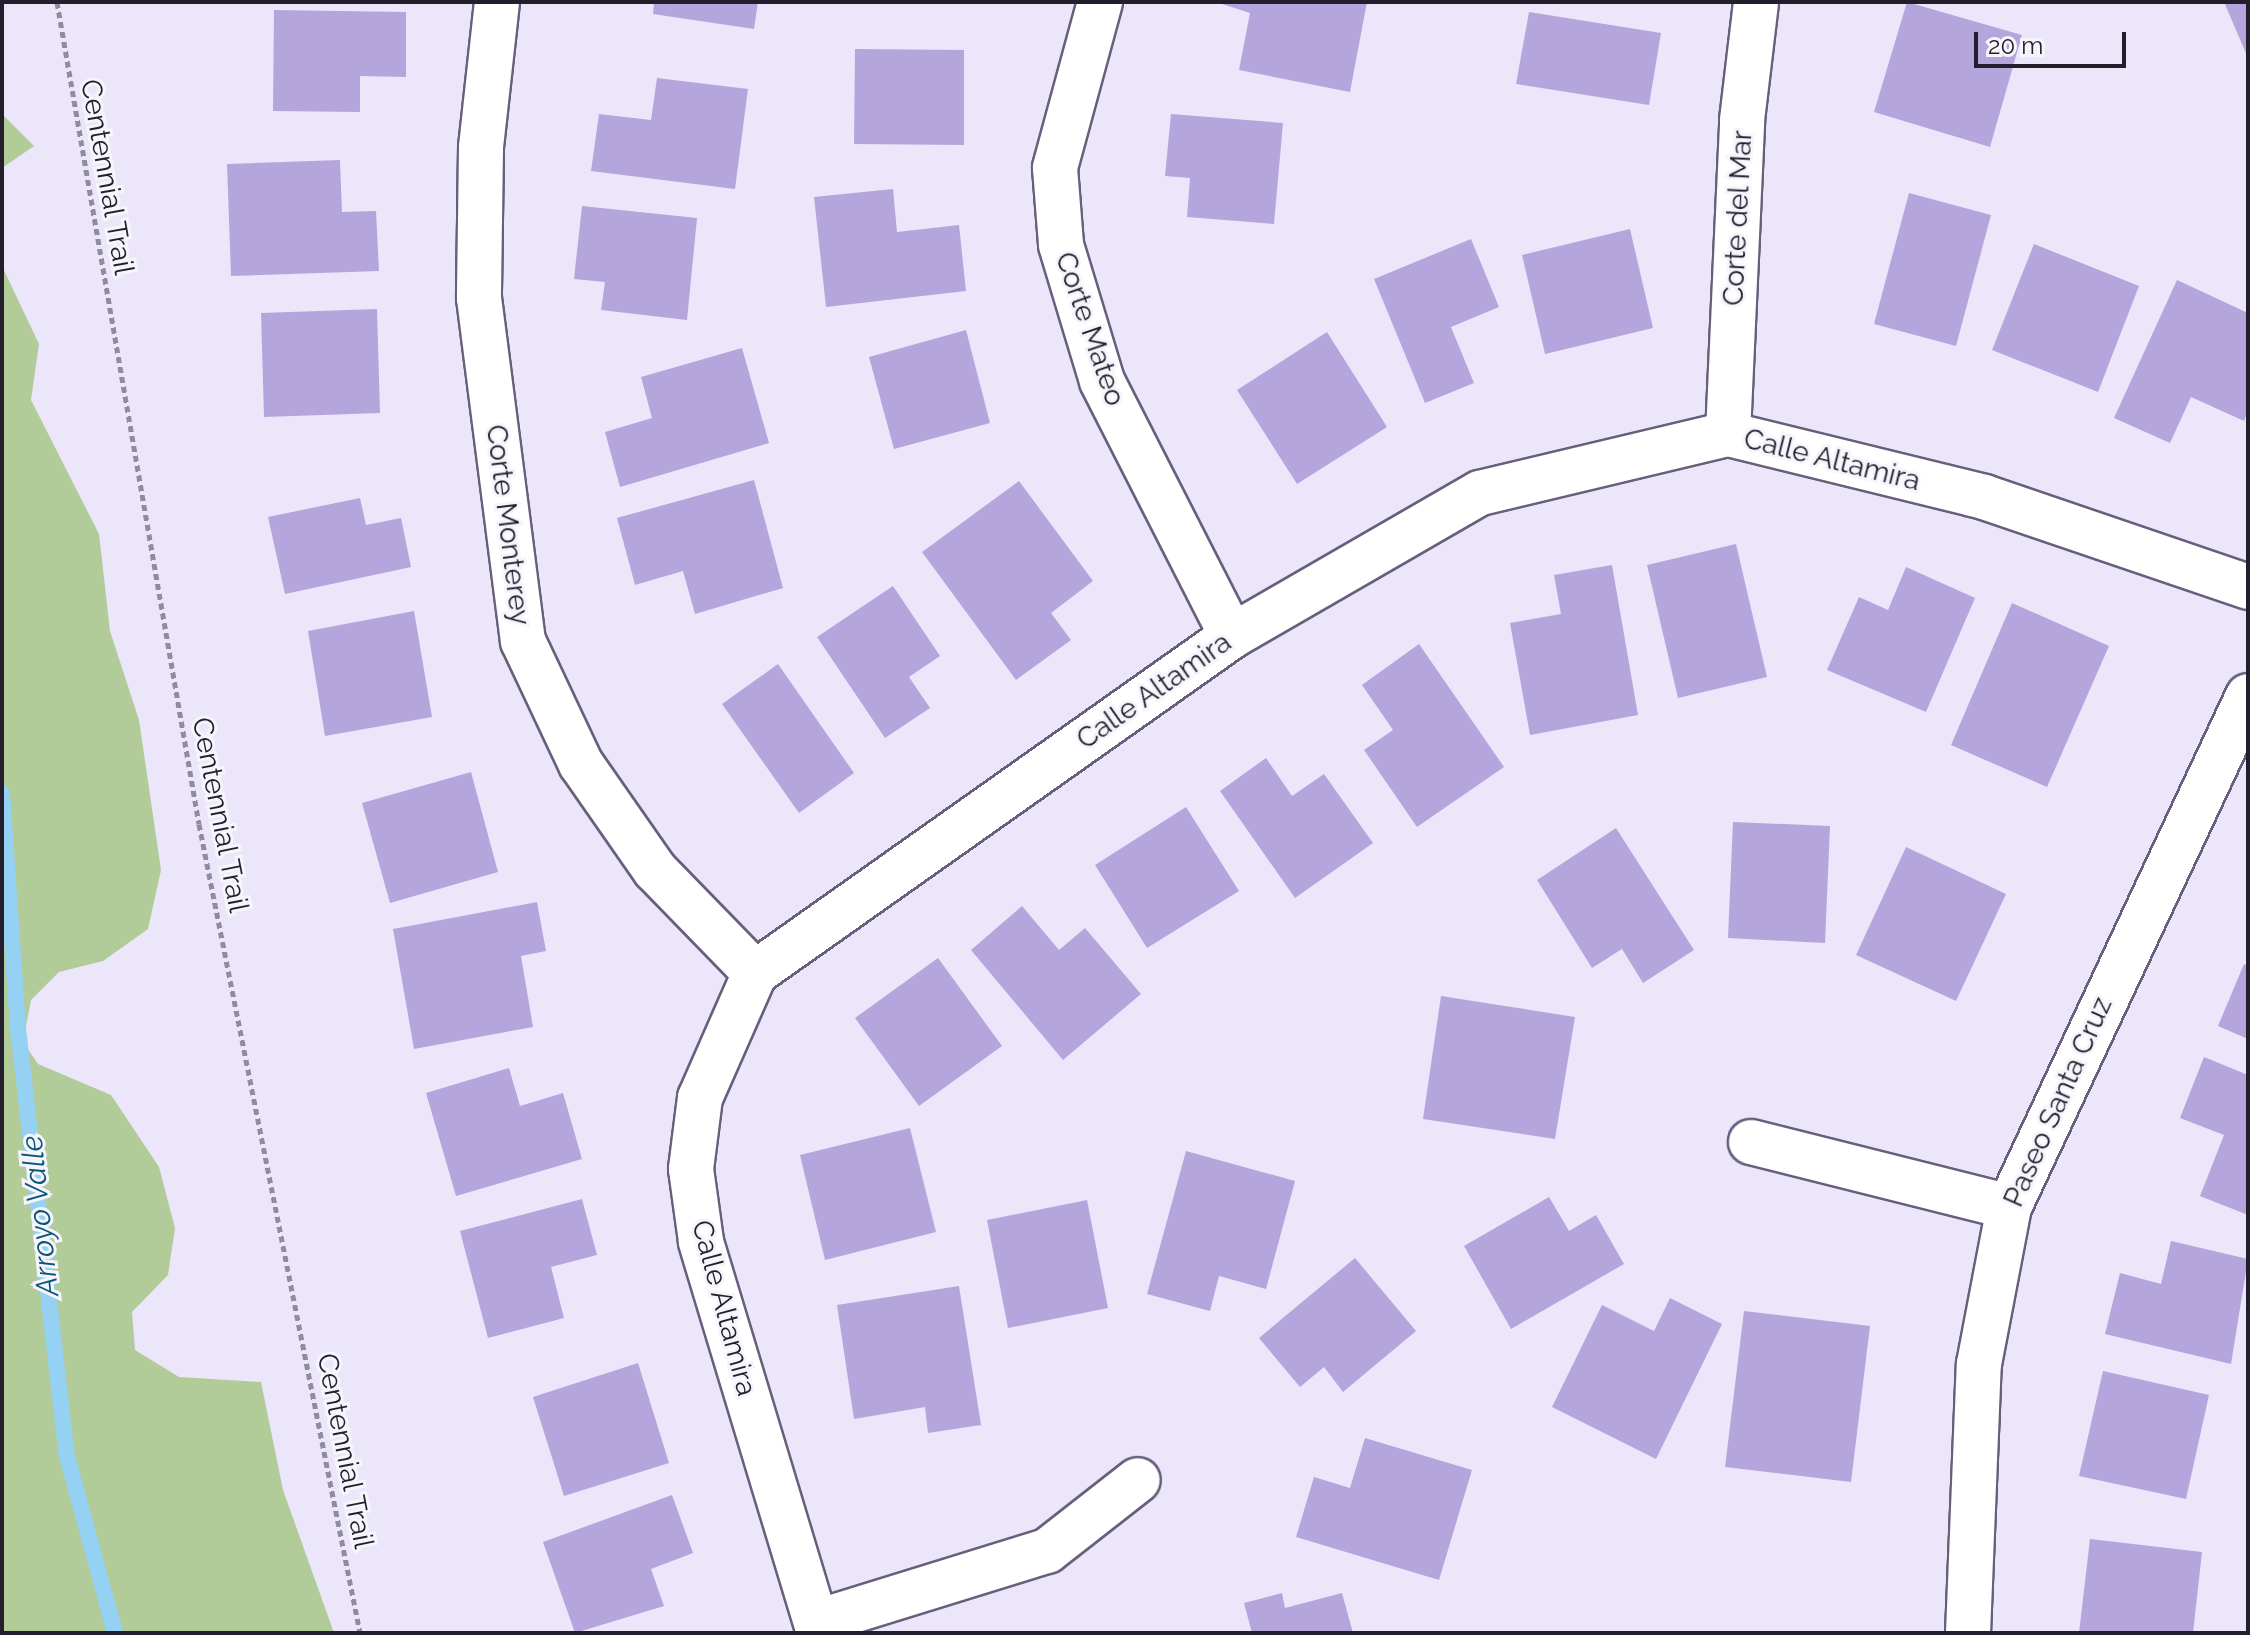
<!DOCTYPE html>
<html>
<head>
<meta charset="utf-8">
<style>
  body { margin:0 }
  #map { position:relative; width:2250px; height:1635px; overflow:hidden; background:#ebe6fa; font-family:Raleway,sans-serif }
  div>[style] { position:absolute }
  .green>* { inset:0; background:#b1cb99 }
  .stream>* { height:16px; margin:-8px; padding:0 8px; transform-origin:8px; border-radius:8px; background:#95d1f3 }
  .building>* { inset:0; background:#b4a6dc }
  .path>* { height:5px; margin-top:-2.5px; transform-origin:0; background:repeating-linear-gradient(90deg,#918c9d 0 6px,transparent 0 10px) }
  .roads { filter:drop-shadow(2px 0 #675f7c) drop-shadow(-2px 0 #675f7c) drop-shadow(0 2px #675f7c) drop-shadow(0 -2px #675f7c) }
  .minor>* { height:44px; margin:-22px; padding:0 22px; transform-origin:22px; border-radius:22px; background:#fff }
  span { translate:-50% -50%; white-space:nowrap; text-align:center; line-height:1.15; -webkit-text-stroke:6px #f7f5fc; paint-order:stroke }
  .street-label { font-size:28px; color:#221e2b }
  .water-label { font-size:30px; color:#095778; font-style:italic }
  .frame { position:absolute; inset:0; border:4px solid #221e2b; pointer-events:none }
  .scale { position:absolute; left:1974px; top:32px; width:152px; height:36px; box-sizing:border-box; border:4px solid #221e2b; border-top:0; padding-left:10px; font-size:24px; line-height:28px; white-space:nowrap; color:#221e2b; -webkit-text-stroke:6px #f7f5fc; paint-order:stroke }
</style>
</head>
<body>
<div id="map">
  <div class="green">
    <i style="clip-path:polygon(2px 114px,34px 146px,2px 168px)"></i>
    <i style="clip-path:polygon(2px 266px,39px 344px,31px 400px,99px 534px,110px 631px,139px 720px,161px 870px,148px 929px,103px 961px,59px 972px,31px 1000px,23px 1042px,38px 1064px,111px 1095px,159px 1167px,175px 1228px,168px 1275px,132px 1312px,135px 1350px,179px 1377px,261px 1382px,283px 1490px,334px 1633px,2px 1633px)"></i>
  </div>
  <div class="stream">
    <i style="left:2px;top:793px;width:236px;rotate:86.1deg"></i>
    <i style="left:18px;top:1028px;width:431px;rotate:83.5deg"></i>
    <i style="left:67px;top:1456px;width:183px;rotate:74.8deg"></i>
  </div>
  <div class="building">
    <i style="clip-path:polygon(654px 2px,758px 2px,754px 29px,653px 14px)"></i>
    <i style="clip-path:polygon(1216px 2px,1367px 2px,1350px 92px,1239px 70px,1250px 13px)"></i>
    <i style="clip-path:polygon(1907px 2px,2022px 35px,1990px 147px,1874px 112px)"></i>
    <i style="clip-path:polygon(2224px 2px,2248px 2px,2248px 58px)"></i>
    <i style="clip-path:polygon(274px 10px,406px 12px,406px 77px,360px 76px,360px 112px,273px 111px)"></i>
    <i style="clip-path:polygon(1529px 12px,1661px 33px,1649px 105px,1516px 84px)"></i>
    <i style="clip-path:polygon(855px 49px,964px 50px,964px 145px,854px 144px)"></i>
    <i style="clip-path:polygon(657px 78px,748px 89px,735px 189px,591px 171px,599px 114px,651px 120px)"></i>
    <i style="clip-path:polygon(1171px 114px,1283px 123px,1274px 224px,1187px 217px,1190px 178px,1165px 176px)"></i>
    <i style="clip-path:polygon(340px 160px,342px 212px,376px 211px,379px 271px,231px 276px,227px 164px)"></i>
    <i style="clip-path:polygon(893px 189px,897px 232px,959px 225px,966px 291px,826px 307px,814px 197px)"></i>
    <i style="clip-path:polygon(1909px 193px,1991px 215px,1956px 346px,1874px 324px)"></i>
    <i style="clip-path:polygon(582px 206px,697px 218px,687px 320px,601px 310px,605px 282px,574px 279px)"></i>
    <i style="clip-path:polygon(1630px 229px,1653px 328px,1545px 354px,1522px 255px)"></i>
    <i style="clip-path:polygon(1471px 239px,1499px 307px,1451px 327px,1474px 383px,1425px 403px,1374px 279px)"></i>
    <i style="clip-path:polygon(2034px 244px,2139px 286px,2098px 392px,1992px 350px)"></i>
    <i style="clip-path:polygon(2177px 280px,2248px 313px,2248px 411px,2244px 421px,2191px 397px,2170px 443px,2114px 418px)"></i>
    <i style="clip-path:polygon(377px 309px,380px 413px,264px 417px,261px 313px)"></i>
    <i style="clip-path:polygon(966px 330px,990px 423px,894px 449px,869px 357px)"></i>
    <i style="clip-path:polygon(1327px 332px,1387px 427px,1297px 484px,1237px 390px)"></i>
    <i style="clip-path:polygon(742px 348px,769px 443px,620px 487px,605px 432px,652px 418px,641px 377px)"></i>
    <i style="clip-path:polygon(754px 480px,783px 588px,695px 614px,683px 571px,635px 585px,617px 518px)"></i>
    <i style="clip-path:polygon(1019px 481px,1093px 581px,1051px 613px,1071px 640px,1016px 680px,922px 552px)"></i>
    <i style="clip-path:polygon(360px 498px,366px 525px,401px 518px,411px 567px,285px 594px,268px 517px)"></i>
    <i style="clip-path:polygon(1736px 544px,1767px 677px,1678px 698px,1647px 565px)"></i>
    <i style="clip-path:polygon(1612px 565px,1638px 715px,1530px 735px,1510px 623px,1561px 614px,1554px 575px)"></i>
    <i style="clip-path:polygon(1906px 567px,1975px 598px,1926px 712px,1827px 670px,1859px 597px,1888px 610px)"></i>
    <i style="clip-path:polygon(893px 586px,940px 656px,909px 677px,930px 708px,885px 738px,817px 637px)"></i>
    <i style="clip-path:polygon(2012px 603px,2109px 646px,2047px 787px,1951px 745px)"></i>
    <i style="clip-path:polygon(414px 611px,432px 717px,325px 736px,308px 631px)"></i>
    <i style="clip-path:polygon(1419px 644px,1504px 767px,1417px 827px,1364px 750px,1393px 730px,1362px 685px)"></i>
    <i style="clip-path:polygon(778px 664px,854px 773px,799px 813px,722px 704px)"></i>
    <i style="clip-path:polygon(1266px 758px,1292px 796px,1324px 774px,1373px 843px,1295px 898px,1220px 791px)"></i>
    <i style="clip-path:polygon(471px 772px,498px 872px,390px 903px,362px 803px)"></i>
    <i style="clip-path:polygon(1186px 807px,1239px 891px,1147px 948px,1095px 865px)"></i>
    <i style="clip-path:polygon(1733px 822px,1830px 826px,1825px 943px,1728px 938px)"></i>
    <i style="clip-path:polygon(1616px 828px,1694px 950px,1643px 983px,1622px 949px,1592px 968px,1537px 880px)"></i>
    <i style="clip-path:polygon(1906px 847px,2006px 894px,1956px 1001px,1856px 955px)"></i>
    <i style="clip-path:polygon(537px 902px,546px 951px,521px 956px,533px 1027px,414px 1049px,393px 929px)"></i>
    <i style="clip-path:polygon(1022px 906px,1059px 950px,1085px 928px,1141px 994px,1063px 1060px,971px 950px)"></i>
    <i style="clip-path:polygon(938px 958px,1002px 1046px,919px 1106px,855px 1018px)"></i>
    <i style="clip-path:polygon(2244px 964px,2248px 966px,2248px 1039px,2218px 1026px)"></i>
    <i style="clip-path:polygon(1441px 996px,1575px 1017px,1555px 1139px,1423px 1119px)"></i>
    <i style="clip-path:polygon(2204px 1057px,2248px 1075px,2248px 1215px,2200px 1196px,2224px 1135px,2180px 1118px)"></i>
    <i style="clip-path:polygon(509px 1068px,520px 1106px,563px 1093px,582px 1159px,456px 1196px,426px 1093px)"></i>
    <i style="clip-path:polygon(910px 1128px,936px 1232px,825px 1260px,800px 1155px)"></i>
    <i style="clip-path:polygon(1186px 1151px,1295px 1181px,1266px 1289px,1219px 1276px,1210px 1311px,1147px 1294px)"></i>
    <i style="clip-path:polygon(1549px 1197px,1569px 1231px,1596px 1215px,1624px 1264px,1511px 1329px,1464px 1246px)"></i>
    <i style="clip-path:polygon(582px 1199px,597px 1255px,551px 1267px,564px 1318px,488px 1338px,460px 1231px)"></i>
    <i style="clip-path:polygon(1087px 1200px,1108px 1308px,1008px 1328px,987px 1220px)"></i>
    <i style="clip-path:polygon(2171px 1241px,2248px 1259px,2231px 1364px,2105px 1334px,2120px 1273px,2161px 1284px)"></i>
    <i style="clip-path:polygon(1355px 1258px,1416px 1331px,1343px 1392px,1324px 1367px,1300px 1387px,1259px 1338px)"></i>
    <i style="clip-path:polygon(959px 1286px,981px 1425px,928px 1433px,925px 1407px,854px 1419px,837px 1305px)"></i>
    <i style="clip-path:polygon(1670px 1298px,1722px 1324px,1656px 1459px,1552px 1407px,1602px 1305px,1654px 1331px)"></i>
    <i style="clip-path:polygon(1744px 1311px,1870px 1326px,1851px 1482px,1725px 1467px)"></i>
    <i style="clip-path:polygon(638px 1363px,669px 1463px,564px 1496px,533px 1397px)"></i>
    <i style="clip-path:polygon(2103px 1371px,2209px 1395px,2186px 1499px,2079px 1476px)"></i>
    <i style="clip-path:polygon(1365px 1438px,1472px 1470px,1439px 1580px,1296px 1537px,1314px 1477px,1350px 1488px)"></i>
    <i style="clip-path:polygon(672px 1495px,693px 1553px,651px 1569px,664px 1606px,575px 1633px,543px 1542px)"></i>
    <i style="clip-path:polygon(2090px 1539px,2202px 1552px,2193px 1633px,2079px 1633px)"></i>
    <i style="clip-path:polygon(1282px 1593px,1285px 1608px,1342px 1593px,1353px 1633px,1252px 1633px,1244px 1603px)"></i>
  </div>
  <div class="path">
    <i style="left:57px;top:2px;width:834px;rotate:80.2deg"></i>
    <i style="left:199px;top:824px;width:825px;rotate:78.74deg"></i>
  </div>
  <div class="roads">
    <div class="minor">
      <i style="left:497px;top:2px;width:147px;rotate:96.3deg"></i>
      <i style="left:481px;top:148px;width:150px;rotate:90.8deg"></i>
      <i style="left:479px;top:298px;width:346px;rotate:82.7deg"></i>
      <i style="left:523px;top:641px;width:136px;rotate:64.8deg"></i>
      <i style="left:581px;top:764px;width:129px;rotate:55.1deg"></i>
      <i style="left:655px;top:870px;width:144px;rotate:45.8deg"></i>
      <i style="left:1100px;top:2px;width:172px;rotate:105.2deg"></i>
      <i style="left:1055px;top:168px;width:77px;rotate:85.5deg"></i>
      <i style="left:1061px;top:245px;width:142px;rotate:73.2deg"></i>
      <i style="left:1102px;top:381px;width:286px;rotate:63deg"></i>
      <i style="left:1728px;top:434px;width:314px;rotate:-87.4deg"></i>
      <i style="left:1742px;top:120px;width:119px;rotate:-83.2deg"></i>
      <i style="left:1751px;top:1142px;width:266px;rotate:14.1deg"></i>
      <i style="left:817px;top:1622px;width:241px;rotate:-17.2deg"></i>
      <i style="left:1047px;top:1551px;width:115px;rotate:-38deg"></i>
      <i style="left:819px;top:1633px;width:409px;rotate:-106.8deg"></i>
      <i style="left:701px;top:1241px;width:73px;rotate:-97.9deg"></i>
      <i style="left:691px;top:1169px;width:72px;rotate:-82.8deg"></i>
      <i style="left:700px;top:1098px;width:137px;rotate:-66.3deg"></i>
      <i style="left:755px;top:973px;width:584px;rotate:-35.24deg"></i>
      <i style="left:1232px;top:636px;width:286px;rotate:-30deg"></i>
      <i style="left:1480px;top:493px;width:255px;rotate:-13.4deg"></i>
      <i style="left:1728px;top:434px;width:264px;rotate:13.8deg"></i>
      <i style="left:1984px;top:497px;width:279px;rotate:18.8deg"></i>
      <i style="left:1968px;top:1633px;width:269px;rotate:-87.7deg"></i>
      <i style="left:1979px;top:1364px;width:160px;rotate:-79.2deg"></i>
      <i style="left:2009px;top:1207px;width:564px;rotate:-64.93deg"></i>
    </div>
  </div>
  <div class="street-label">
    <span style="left:107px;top:177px;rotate:80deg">Centennial Trail</span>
    <span style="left:1738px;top:218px;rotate:-87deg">Corte del Mar</span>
    <span style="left:1090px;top:329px;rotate:71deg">Corte Mateo</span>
    <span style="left:1832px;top:460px;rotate:14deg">Calle Altamira</span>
    <span style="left:508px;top:525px;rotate:83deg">Corte Monterey</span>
    <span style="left:1154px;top:691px;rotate:-35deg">Calle Altamira</span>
    <span style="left:220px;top:815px;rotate:79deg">Centennial Trail</span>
    <span style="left:2058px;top:1102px;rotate:-66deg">Paseo Santa Cruz</span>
    <span style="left:724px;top:1308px;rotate:75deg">Calle Altamira</span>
    <span style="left:345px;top:1451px;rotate:79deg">Centennial Trail</span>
  </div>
  <div class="water-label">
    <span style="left:40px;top:1216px;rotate:-96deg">Arroyo Valle</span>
  </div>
  <div class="frame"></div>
  <div class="scale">20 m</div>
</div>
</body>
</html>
